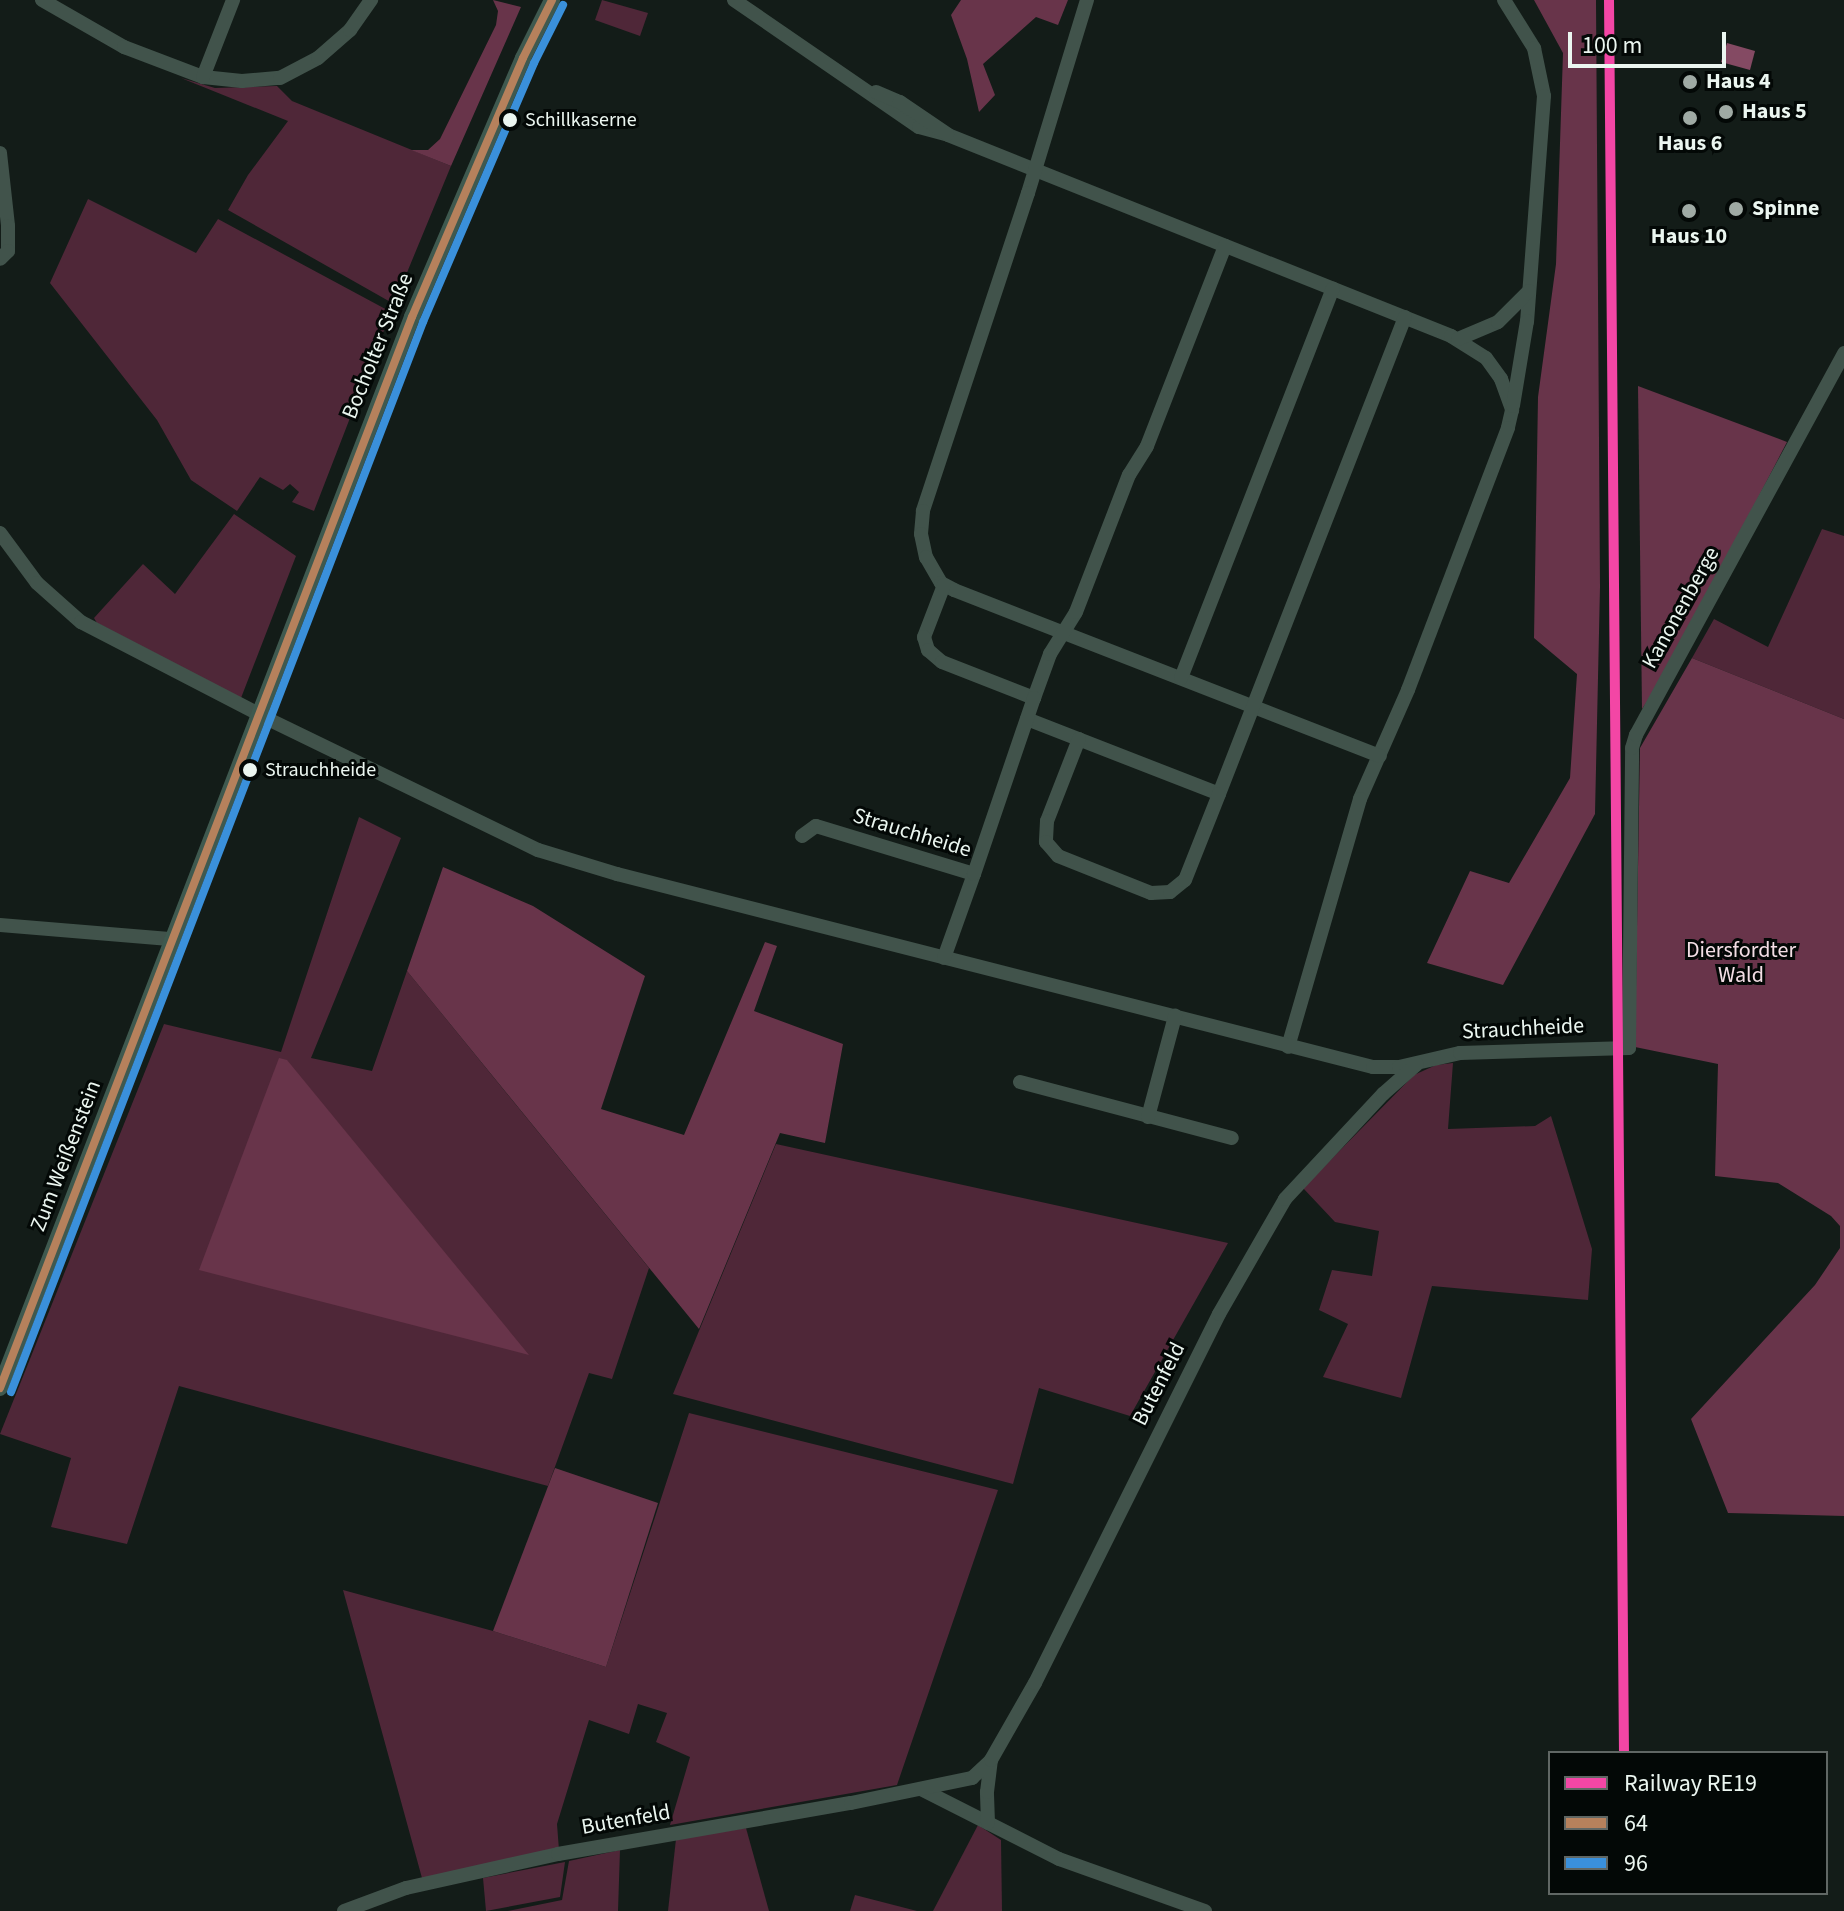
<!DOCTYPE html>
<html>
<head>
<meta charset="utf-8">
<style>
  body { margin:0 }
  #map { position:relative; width:1844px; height:1911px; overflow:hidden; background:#131c18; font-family:"Source Sans 3",sans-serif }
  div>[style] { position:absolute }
  .green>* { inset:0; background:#4f2738 }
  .forest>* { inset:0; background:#68344a }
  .water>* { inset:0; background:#844a63 }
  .minor>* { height:14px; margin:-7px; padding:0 7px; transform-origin:7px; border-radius:7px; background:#41534b }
  .major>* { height:16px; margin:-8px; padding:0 8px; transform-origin:8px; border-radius:8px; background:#3f594f }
  .bus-1>* { height:8px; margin:-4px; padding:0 4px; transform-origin:4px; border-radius:4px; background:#b6815c }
  .bus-2>* { height:8px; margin:-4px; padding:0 4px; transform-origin:4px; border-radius:4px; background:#3a90db }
  .rail-1>* { height:10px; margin:-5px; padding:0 5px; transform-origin:5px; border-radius:5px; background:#f346a5 }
  .dots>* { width:22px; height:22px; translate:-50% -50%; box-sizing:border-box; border:4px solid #030806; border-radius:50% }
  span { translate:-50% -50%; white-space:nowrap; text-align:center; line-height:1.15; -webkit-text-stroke:6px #030806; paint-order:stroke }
  .bus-label { font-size:20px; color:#ebf6f0 }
  .left { translate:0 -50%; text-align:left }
  .poi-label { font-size:22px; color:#ebf6f0; font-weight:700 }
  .street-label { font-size:22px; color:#ebf6f0 }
  .park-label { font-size:22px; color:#f3dee5 }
  .legend { position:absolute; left:1548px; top:1751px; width:280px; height:144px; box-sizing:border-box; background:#030806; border:2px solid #606764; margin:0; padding:10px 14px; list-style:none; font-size:24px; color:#ebf6f0 }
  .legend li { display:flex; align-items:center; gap:16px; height:40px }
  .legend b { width:40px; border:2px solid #606764 }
  .scale { position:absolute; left:1568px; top:32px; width:158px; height:36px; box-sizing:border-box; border:4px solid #ebf6f0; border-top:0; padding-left:10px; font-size:24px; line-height:28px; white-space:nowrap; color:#ebf6f0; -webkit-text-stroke:6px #030806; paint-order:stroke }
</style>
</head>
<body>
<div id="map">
  <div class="green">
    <i style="clip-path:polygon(602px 0,648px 13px,640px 36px,595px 20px)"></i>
    <i style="clip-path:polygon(181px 78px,215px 88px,277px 86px,292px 101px,451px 166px,394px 304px,228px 210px,248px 175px,288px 121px)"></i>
    <i style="clip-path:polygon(88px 199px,196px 253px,218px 219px,391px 312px,314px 511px,292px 502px,299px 492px,290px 484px,283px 490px,260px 477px,237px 511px,191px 480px,157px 420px,50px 283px)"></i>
    <i style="clip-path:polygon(234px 514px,296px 556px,241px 698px,97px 623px,94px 618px,143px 564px,175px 594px)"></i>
    <i style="clip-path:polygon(1822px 529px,1844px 536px,1844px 719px,1692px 658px,1714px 619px,1768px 647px)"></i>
    <i style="clip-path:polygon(359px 817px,401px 838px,311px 1058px,372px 1071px,407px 971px,649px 1268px,612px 1379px,589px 1373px,548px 1486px,179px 1386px,127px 1544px,51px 1527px,71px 1458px,0 1434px,164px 1024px,281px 1052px)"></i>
    <i style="clip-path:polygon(1453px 1063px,1448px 1129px,1535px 1126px,1551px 1116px,1592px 1249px,1588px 1300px,1432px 1286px,1401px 1398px,1323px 1377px,1348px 1324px,1319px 1310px,1332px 1270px,1372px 1276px,1379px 1231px,1335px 1222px,1303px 1188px,1414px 1075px,1436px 1065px)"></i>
    <i style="clip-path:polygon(776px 1144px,1228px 1243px,1130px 1416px,1039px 1388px,1013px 1484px,673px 1394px)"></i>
    <i style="clip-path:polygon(689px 1413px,998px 1490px,897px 1785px,670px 1825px,690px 1757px,656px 1742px,667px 1713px,638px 1704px,629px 1734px,589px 1720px,557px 1824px,559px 1850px,422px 1878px,343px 1590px,493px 1631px,606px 1667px)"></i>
    <i style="clip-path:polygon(978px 1825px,1001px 1840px,1002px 1911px,933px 1911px)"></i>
    <i style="clip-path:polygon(746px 1828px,769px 1911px,668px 1911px,676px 1839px)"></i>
    <i style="clip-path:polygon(620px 1850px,618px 1911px,508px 1911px,562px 1900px,569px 1861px)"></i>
    <i style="clip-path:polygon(565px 1862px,560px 1897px,486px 1911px,483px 1878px)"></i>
    <i style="clip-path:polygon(855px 1895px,917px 1911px,850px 1911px)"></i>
  </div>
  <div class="forest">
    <i style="clip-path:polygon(493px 0,521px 7px,451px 166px,411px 150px,428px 150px,440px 139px,496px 25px,498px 11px)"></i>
    <i style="clip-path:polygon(961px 0,1068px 0,1058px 25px,1036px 17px,983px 64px,995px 95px,979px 112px,967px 59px,951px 15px)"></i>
    <i style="clip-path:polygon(1534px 0,1596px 0,1600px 587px,1595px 814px,1503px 985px,1427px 963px,1470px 871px,1509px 883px,1570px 778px,1577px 674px,1534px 638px,1538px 397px,1556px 264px,1563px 53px)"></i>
    <i style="clip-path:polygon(1638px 386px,1787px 442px,1669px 669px,1642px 709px)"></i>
    <i style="clip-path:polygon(1692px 658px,1844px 719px,1844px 1516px,1728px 1513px,1691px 1419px,1815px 1285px,1840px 1248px,1840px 1226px,1831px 1216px,1778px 1183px,1715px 1176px,1718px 1064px,1635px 1047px,1640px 748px)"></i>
    <i style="clip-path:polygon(443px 867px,533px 906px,645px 976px,601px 1109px,684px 1135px,765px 942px,777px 946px,754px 1011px,843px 1044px,825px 1143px,780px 1133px,699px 1329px,407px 971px)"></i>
    <i style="clip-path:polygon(279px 1058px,287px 1060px,529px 1355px,199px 1270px)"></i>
    <i style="clip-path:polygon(555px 1468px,658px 1503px,606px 1667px,493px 1631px)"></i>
  </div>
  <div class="water">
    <i style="clip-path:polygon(1727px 43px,1755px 51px,1750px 70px,1721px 62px)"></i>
  </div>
  <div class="minor">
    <i style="left:42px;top:0;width:95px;rotate:29.8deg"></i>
    <i style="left:124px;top:47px;width:85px;rotate:20.8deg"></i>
    <i style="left:203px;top:77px;width:39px;rotate:6deg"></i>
    <i style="left:242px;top:81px;width:38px;rotate:-5deg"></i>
    <i style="left:280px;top:78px;width:43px;rotate:-27.8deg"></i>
    <i style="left:318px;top:58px;width:43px;rotate:-41.2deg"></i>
    <i style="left:350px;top:30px;width:37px;rotate:-55deg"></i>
    <i style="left:734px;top:0;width:224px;rotate:34.5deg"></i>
    <i style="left:919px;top:127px;width:30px;rotate:15deg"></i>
    <i style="left:948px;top:135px;width:542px;rotate:21.78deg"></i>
    <i style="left:1451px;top:336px;width:41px;rotate:32.2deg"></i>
    <i style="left:1486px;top:358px;width:26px;rotate:54deg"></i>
    <i style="left:1501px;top:379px;width:33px;rotate:70deg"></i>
    <i style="left:1512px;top:410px;width:18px;rotate:103deg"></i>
    <i style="left:1508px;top:428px;width:280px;rotate:110.9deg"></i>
    <i style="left:1408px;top:690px;width:119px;rotate:113.8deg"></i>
    <i style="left:1360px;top:799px;width:258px;rotate:106.2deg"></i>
    <i style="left:1087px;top:0;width:202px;rotate:107deg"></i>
    <i style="left:1028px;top:193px;width:335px;rotate:108.3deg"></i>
    <i style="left:923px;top:511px;width:23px;rotate:95deg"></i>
    <i style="left:921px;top:534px;width:24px;rotate:78deg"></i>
    <i style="left:926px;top:557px;width:30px;rotate:60deg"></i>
    <i style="left:941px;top:583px;width:15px;rotate:28deg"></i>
    <i style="left:954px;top:590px;width:457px;rotate:21.3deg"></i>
    <i style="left:1504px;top:0;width:57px;rotate:58deg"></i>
    <i style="left:1534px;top:48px;width:49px;rotate:78.2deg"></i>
    <i style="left:1544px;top:96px;width:226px;rotate:94.3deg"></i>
    <i style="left:1527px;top:321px;width:86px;rotate:99.4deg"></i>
    <i style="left:203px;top:77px;width:83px;rotate:-68.7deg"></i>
    <i style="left:876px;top:92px;width:26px;rotate:23deg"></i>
    <i style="left:900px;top:102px;width:57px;rotate:34.2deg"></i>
    <i style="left:0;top:153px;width:73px;rotate:83.7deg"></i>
    <i style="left:8px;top:226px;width:25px;rotate:90deg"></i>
    <i style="left:8px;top:251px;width:11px;rotate:135deg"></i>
    <i style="left:1458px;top:339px;width:43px;rotate:-23deg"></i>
    <i style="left:1498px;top:322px;width:44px;rotate:-45deg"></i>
    <i style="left:0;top:533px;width:62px;rotate:53.5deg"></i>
    <i style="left:37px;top:583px;width:59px;rotate:41.6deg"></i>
    <i style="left:81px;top:622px;width:213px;rotate:27.4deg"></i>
    <i style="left:270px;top:720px;width:298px;rotate:25.9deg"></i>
    <i style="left:538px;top:850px;width:83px;rotate:16.9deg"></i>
    <i style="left:617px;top:874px;width:780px;rotate:14.32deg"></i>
    <i style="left:1373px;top:1067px;width:26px"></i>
    <i style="left:1399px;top:1067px;width:63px;rotate:-12.9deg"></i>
    <i style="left:1460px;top:1053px;width:169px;rotate:-1.7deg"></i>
    <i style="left:1629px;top:1048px;width:300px;rotate:-89.4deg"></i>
    <i style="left:1632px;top:748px;width:14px;rotate:-73deg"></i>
    <i style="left:1636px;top:735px;width:435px;rotate:-61.4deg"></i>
    <i style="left:944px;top:585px;width:56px;rotate:111deg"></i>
    <i style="left:924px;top:637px;width:14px;rotate:73deg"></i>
    <i style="left:928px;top:650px;width:18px;rotate:41deg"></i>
    <i style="left:942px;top:662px;width:99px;rotate:21.4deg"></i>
    <i style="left:1034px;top:698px;width:47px;rotate:-70deg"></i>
    <i style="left:1050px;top:654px;width:49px;rotate:-58.2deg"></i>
    <i style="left:1076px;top:612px;width:147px;rotate:-68.9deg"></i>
    <i style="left:1129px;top:475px;width:34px;rotate:-58deg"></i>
    <i style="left:1147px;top:446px;width:215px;rotate:-68.7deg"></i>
    <i style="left:1181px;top:678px;width:418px;rotate:-68.7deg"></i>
    <i style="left:1027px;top:719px;width:206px;rotate:21.3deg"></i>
    <i style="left:1219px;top:794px;width:512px;rotate:-68.7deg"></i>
    <i style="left:1079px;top:739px;width:88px;rotate:111.3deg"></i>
    <i style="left:1047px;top:821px;width:21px;rotate:93deg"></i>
    <i style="left:1046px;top:842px;width:18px;rotate:49deg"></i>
    <i style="left:1058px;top:856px;width:100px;rotate:21.7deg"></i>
    <i style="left:1151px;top:893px;width:19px;rotate:-3deg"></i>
    <i style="left:1170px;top:892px;width:19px;rotate:-39deg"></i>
    <i style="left:1185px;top:880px;width:92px;rotate:-68.4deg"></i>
    <i style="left:802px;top:836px;width:17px;rotate:-36deg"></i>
    <i style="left:816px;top:826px;width:165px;rotate:16.9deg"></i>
    <i style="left:974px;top:874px;width:89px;rotate:109.7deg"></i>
    <i style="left:974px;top:874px;width:186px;rotate:-71.2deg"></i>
    <i style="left:0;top:925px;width:173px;rotate:4.7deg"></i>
    <i style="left:1020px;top:1082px;width:219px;rotate:14.8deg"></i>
    <i style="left:1148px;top:1117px;width:105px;rotate:-75deg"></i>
    <i style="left:921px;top:1789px;width:155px;rotate:26.9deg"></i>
    <i style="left:1059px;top:1859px;width:155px;rotate:19.6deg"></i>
    <i style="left:988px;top:1823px;width:31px;rotate:-92deg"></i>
    <i style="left:987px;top:1792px;width:32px;rotate:-83deg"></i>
    <i style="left:344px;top:1911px;width:66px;rotate:-20.4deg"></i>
    <i style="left:406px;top:1888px;width:156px;rotate:-12.6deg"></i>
    <i style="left:558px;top:1854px;width:297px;rotate:-9.9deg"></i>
    <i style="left:851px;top:1803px;width:124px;rotate:-11.7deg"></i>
    <i style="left:972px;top:1778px;width:26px;rotate:-43deg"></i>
    <i style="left:991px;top:1760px;width:89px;rotate:-60.3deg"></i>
    <i style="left:1035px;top:1683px;width:412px;rotate:-63.5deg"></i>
    <i style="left:1219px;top:1314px;width:133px;rotate:-60.1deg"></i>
    <i style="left:1285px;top:1199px;width:144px;rotate:-47deg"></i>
    <i style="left:1383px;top:1094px;width:45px;rotate:-41.4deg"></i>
  </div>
  <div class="major">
    <i style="left:0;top:1388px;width:1148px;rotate:-68.96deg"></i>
    <i style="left:412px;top:317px;width:282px;rotate:-66.8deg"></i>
    <i style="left:523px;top:58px;width:65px;rotate:-63.4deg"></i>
  </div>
  <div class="bus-1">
    <i style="left:0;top:1388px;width:1148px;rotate:-68.96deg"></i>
    <i style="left:412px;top:317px;width:282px;rotate:-66.8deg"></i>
    <i style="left:523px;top:58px;width:65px;rotate:-63.4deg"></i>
  </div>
  <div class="bus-2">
    <i style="left:11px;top:1392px;width:1147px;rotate:-68.94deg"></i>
    <i style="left:423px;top:322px;width:282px;rotate:-66.8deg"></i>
    <i style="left:534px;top:63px;width:65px;rotate:-63.4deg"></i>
  </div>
  <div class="rail-1">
    <i style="left:1609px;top:0;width:1753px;rotate:89.51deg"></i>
  </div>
  <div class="dots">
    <i style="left:1690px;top:82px;background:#9faaa4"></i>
    <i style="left:1726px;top:112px;background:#9faaa4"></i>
    <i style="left:1690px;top:118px;background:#9faaa4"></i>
    <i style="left:510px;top:120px;background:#ebf6f0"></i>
    <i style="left:1736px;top:209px;background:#9faaa4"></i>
    <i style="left:1689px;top:211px;background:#9faaa4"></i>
    <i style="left:250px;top:770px;background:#ebf6f0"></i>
  </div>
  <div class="bus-label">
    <span class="left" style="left:525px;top:120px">Schillkaserne</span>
    <span class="left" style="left:265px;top:770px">Strauchheide</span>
  </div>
  <div class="poi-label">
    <span class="left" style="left:1706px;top:82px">Haus 4</span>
    <span class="left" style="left:1742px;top:112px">Haus 5</span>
    <span style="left:1690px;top:144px">Haus 6</span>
    <span class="left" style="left:1752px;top:209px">Spinne</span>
    <span style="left:1689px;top:237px">Haus 10</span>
  </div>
  <div class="street-label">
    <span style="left:378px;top:346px;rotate:-68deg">Bocholter Straße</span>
    <span style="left:1681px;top:608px;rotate:-61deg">Kanonenberge</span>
    <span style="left:912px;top:833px;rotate:17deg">Strauchheide</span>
    <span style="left:1523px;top:1029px;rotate:-3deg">Strauchheide</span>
    <span style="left:66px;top:1156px;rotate:-69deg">Zum Weißenstein</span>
    <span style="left:1159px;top:1384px;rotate:-63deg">Butenfeld</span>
    <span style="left:626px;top:1820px;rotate:-10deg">Butenfeld</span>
  </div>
  <div class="park-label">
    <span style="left:1741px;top:963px">Diersfordter<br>Wald</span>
  </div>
  <ul class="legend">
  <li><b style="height:10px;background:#f346a5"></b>Railway RE19</li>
  <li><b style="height:10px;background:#b6815c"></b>64</li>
  <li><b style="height:10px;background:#3a90db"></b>96</li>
  </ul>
  <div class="scale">100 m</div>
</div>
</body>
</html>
